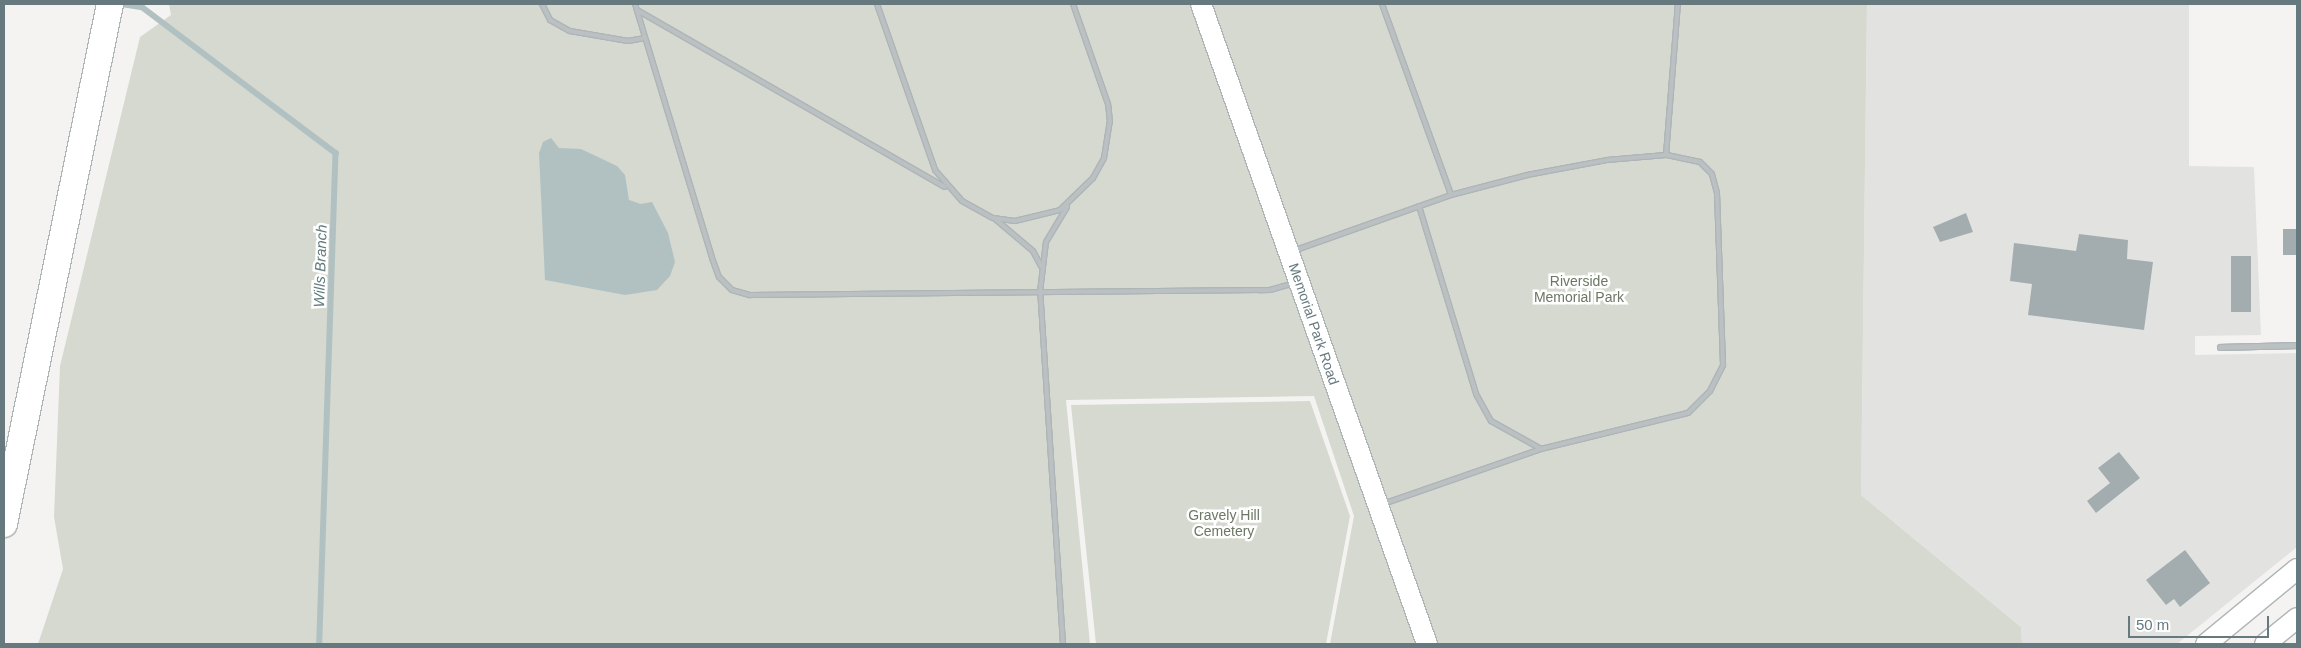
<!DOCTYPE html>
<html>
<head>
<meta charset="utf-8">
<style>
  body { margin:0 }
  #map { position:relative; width:2301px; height:648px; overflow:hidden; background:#f4f3f1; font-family:Arial,sans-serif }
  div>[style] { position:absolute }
  .built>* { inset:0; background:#e2e3e1 }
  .green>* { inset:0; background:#d5d9d0 }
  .water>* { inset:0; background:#b1c1c2 }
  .stream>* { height:5.5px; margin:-2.75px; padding:0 2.75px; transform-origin:2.75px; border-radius:2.75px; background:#b1c1c2 }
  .building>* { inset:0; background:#a3adaf }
  .roads { filter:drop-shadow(1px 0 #aeb5b7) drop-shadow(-1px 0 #aeb5b7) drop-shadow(0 1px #aeb5b7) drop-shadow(0 -1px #aeb5b7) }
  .lane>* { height:4px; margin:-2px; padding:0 2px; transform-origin:2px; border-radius:2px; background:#bbc0c2 }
  .street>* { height:5px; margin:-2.5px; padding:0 2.5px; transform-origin:2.5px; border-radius:2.5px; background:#bbc0c2 }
  .secondary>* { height:20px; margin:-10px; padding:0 10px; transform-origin:10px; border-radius:10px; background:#fff }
  .highway>* { height:26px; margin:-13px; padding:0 13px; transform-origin:13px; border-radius:13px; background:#fff }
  span { translate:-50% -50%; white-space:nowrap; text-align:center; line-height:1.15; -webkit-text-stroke:5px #fff; paint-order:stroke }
  .park-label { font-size:14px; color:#6c7764 }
  .street-label { font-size:14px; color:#66797f }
  .water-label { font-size:15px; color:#617b7c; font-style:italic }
  .frame { position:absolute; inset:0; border:5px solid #66797f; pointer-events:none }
  .scale { position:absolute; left:2128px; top:616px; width:141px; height:22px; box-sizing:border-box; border:2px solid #66797f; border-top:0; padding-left:6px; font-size:15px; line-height:18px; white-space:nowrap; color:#66797f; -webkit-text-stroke:4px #fff; paint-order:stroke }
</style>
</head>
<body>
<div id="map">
  <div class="built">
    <i style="clip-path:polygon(1867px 4px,2189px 4px,2189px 166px,2254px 167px,2261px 335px,2195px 336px,2195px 355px,2297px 353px,2297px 547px,2177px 644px,2022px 644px,2021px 627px,1861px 495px)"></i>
  </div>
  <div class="green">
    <i style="clip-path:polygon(169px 4px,1867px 4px,1861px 495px,2021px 627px,2022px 644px,1330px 644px,1354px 516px,1314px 396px,1066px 400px,1090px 644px,38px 644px,63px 569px,54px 517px,60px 366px,140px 37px,171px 15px)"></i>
    <i style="clip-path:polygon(1310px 401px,1350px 516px,1326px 644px,1096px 644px,1071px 405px)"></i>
  </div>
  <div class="water">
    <i style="clip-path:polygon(551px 138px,559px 148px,581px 149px,617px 166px,625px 175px,629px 200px,641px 204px,652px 202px,668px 233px,675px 262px,670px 276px,657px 290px,625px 295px,545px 280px,539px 153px,543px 142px)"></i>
  </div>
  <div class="stream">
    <i style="left:122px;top:4px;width:20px;rotate:9deg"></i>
    <i style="left:142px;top:7px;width:243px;rotate:37deg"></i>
    <i style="left:336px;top:153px;width:491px;rotate:91.9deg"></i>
  </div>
  <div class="building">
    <i style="clip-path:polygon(1966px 213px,1973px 232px,1940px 242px,1933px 227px)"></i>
    <i style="clip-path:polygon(2283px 229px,2297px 229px,2297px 255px,2283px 255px)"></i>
    <i style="clip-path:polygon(2079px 234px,2128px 240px,2127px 259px,2153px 262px,2144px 330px,2028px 315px,2032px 284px,2010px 281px,2014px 243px,2076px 251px)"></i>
    <i style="clip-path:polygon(2231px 256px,2251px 256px,2251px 312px,2231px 312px)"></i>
    <i style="clip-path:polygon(2119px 452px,2140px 478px,2096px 513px,2087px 501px,2110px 483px,2098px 468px)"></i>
    <i style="clip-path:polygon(2185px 550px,2210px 583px,2180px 607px,2174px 599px,2166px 605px,2146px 580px)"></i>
  </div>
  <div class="roads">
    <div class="lane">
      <i style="left:542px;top:4px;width:18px;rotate:63deg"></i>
      <i style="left:550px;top:20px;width:23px;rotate:29deg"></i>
      <i style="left:570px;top:31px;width:59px;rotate:9.8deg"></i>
      <i style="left:628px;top:41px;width:17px;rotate:-10deg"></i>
      <i style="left:635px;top:4px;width:265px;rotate:73.1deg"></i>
      <i style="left:712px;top:258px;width:20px;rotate:70deg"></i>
      <i style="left:719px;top:277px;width:18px;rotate:45deg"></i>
      <i style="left:732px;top:290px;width:19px;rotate:16deg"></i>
      <i style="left:750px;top:295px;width:520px;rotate:-0.55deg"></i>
      <i style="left:1270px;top:290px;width:25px;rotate:-16deg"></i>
      <i style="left:877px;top:4px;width:176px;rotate:70.7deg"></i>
      <i style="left:935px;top:170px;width:41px;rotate:48.9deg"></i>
      <i style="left:962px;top:201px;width:35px;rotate:29deg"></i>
      <i style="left:993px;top:218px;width:22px;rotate:8deg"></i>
      <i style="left:1015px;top:221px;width:46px;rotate:-13.7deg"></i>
      <i style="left:1060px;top:210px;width:46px;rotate:-44.1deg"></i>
      <i style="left:1093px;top:178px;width:23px;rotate:-61deg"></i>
      <i style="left:1104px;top:158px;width:36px;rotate:-81deg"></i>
      <i style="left:1110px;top:122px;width:18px;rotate:-96deg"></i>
      <i style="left:1108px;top:104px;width:106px;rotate:-109.3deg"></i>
      <i style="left:1382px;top:4px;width:203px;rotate:70.1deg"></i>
      <i style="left:637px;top:10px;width:355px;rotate:29.9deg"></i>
      <i style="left:1419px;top:206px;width:196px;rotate:73.1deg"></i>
      <i style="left:1476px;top:394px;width:31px;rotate:61deg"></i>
      <i style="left:1491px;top:421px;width:57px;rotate:29.2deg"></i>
      <i style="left:994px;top:218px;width:51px;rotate:40.2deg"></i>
      <i style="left:1033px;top:251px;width:17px;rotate:62deg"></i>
      <i style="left:1293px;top:251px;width:168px;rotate:-19.5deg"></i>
      <i style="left:1451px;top:195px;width:79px;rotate:-14.7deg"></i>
      <i style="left:1527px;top:175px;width:81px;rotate:-10.6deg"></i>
      <i style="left:1607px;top:160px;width:59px;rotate:-4.8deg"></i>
      <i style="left:1666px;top:155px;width:151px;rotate:-85.5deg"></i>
      <i style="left:1383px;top:504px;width:167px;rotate:-19.2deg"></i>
      <i style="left:1541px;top:449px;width:151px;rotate:-13.8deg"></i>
      <i style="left:1688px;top:413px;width:31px;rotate:-45deg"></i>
      <i style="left:1710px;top:391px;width:29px;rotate:-63deg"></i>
      <i style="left:1723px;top:365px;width:172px;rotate:-92deg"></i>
      <i style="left:1717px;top:193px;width:20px;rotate:-105deg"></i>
      <i style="left:1712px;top:174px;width:17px;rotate:-135deg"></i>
      <i style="left:1700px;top:162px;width:35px;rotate:-168deg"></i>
      <i style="left:1063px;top:644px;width:353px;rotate:-93.7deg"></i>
      <i style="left:1040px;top:292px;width:50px;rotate:-83.2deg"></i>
      <i style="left:1046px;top:242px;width:41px;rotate:-59deg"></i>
    </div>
    <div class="street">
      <i style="left:2220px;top:347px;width:77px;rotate:-1.5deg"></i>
    </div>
    <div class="secondary">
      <i style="left:1201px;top:4px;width:679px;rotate:70.55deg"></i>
      <i style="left:2206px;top:644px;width:118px;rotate:-39.5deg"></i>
      <i style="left:2265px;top:644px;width:41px;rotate:-39.1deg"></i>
    </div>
    <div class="highway">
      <i style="left:4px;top:524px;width:531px;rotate:-78.48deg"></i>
    </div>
  </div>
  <div class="park-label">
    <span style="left:1579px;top:289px">Riverside<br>Memorial Park</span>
    <span style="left:1224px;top:523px">Gravely Hill<br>Cemetery</span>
  </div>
  <div class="street-label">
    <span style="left:1314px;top:324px;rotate:71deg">Memorial Park Road</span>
  </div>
  <div class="water-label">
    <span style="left:320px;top:266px;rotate:-88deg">Wills Branch</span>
  </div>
  <div class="frame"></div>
  <div class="scale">50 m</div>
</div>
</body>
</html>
